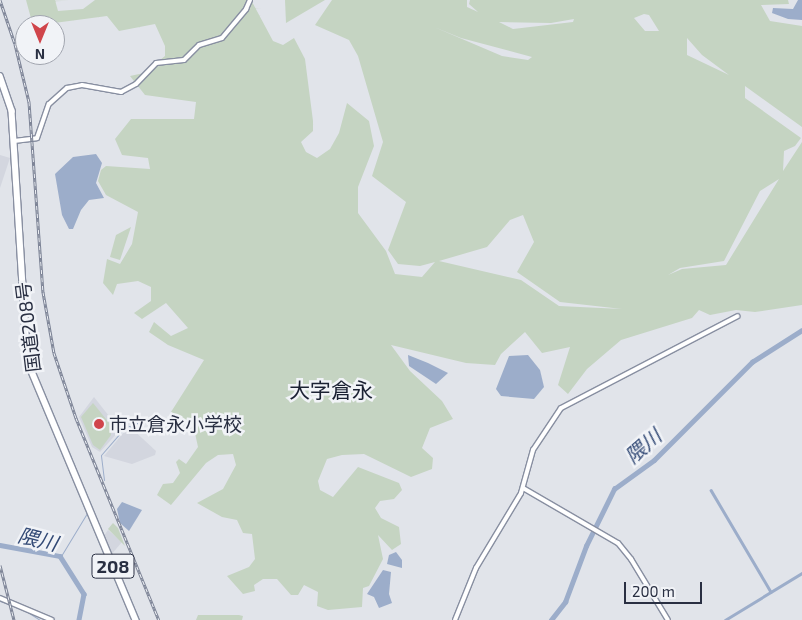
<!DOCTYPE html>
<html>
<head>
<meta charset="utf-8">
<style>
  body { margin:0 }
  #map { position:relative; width:802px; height:620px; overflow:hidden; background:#e1e4ea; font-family:"Exo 2","Noto Sans JP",sans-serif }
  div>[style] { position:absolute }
  .built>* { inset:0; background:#d3d6df }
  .green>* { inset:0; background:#c5d4c2 }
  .water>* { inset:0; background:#9cadca }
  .stream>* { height:1px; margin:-0.5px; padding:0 0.5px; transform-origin:0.5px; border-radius:0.5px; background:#9cadca }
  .canal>* { height:2.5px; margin:-1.25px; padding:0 1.25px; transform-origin:1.25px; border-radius:1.25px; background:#9cadca }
  .river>* { height:4.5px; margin:-2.25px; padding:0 2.25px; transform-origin:2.25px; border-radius:2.25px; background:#9cadca }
  .roads { filter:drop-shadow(1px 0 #888fa1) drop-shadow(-1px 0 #888fa1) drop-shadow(0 1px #888fa1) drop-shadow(0 -1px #888fa1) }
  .secondary>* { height:4px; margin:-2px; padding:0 2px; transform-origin:2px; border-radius:2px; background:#fff }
  .highway>* { height:5.5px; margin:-2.75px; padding:0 2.75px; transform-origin:2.75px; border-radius:2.75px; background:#fff }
  .rail>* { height:3px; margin-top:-1.5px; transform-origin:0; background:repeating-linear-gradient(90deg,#f1f3f7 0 4px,#7a8194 0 8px); box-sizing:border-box; border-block:1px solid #7a8194 }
  .dots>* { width:14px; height:14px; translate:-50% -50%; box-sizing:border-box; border:2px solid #f1f3f7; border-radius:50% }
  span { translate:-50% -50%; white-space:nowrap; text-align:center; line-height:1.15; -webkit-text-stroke:5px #f1f3f7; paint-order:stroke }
  .shield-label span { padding:1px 4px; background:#f1f3f7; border:1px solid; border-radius:4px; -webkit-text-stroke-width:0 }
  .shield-label { font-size:18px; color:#292f42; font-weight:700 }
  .street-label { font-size:19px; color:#292f42 }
  .poi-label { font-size:19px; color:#292f42 }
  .left { translate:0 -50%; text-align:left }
  .water-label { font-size:20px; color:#334a76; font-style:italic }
  .quarter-label { font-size:21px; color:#1b2133 }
  .north { position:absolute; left:15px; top:15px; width:50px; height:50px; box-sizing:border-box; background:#f1f3f7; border:1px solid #a1a5af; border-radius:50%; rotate:180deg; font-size:14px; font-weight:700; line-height:20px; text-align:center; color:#292f42 }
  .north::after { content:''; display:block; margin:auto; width:18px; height:22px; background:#d0454b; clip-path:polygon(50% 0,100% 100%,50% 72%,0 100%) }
  .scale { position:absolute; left:624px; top:582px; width:78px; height:22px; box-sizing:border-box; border:2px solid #292f42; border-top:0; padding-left:6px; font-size:15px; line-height:18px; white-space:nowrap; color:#292f42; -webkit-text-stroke:4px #f1f3f7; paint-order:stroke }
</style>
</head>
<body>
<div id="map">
  <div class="built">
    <i style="clip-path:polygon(0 155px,10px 158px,0 188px)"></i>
    <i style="clip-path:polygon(94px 397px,120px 430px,100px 452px,92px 447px,79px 417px)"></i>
    <i style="clip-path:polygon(129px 426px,156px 451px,155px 455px,132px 464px,104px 456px)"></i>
    <i style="clip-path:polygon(108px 530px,122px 542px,111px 555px,103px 537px)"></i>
  </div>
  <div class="green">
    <i style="clip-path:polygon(evenodd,26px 0,55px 0,58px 11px,83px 9px,95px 0,251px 0,273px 41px,283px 45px,294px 38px,305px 59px,313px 121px,313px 131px,301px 142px,306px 152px,317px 158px,330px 149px,339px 133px,347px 103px,369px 121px,374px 146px,358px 187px,358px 213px,386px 251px,395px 274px,422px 277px,435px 262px,420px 266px,398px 264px,388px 250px,406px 202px,372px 176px,383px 142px,358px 56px,349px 40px,315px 25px,332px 0,467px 0,467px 7px,478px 12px,469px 4px,470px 0,788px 0,789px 4px,761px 5px,770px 21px,802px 26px,802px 127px,745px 86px,745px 98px,801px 138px,795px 146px,784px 151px,783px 171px,802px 142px,802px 305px,755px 312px,736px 310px,710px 315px,699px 310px,692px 318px,621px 340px,587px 369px,568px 394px,558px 385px,570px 347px,542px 353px,525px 332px,501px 354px,495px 365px,466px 363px,391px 345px,410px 371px,442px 401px,453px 419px,430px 428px,422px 448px,433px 458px,432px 469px,411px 477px,364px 454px,342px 455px,327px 459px,318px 481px,320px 490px,333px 497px,358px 467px,399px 483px,402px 490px,394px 499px,380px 501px,375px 508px,381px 518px,399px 527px,401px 544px,392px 550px,378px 535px,383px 559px,369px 586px,363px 588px,362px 607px,328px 610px,317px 606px,318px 592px,304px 585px,298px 595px,291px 595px,277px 579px,263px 579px,254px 585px,255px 591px,243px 594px,227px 576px,249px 567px,255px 559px,252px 534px,243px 533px,237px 520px,222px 517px,197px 503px,223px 489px,236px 465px,233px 454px,218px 455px,206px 463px,171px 505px,157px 495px,163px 484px,173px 483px,180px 473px,176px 462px,179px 459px,186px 464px,198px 447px,193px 424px,171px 412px,204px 360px,168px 345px,149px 332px,154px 322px,171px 336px,188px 328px,166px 303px,142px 319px,134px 313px,151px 301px,151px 287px,138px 281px,117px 284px,113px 295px,103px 283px,107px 259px,120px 264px,132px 244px,138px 212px,106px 195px,98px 181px,101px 170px,106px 166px,150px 169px,148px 158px,122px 155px,115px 139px,131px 119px,194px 119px,196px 102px,145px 95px,130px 76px,144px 73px,165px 56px,165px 46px,155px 24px,119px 31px,107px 16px,39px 25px,32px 22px,26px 0,644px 14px,649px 15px,659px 31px,645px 31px,634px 18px,644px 14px,26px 0,574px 19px,573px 22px,513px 29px,499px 22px,551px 23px,574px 19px,26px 0,434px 27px,461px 38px,532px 57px,528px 60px,502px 56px,434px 27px,26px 0,687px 38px,702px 55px,729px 75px,687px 55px,687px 38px,26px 0,779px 179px,726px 265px,682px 269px,668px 275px,680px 268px,724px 261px,760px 191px,779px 179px,26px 0,523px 215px,534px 242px,517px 272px,560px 302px,622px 309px,559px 306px,521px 280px,439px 261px,487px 247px,510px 220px,523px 215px)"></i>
    <i style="clip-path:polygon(285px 0,325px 0,286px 23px)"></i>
    <i style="clip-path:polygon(131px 227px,120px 260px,110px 257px,116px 235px)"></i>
    <i style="clip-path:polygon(93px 403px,110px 424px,111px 435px,100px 450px,93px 445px,81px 417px)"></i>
    <i style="clip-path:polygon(113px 523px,118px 528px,125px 546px,108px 529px)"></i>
    <i style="clip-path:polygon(198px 615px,239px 615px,243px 616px,242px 620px,196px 620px)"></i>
  </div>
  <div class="water">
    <i style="clip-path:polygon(798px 0,802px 0,802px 20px,788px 19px,772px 13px,773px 8px,793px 9px)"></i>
    <i style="clip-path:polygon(96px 154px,102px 163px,96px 183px,104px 198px,89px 200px,81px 210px,73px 229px,69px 229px,62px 215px,55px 174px,73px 157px)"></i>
    <i style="clip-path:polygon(408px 355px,428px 363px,448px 373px,436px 384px,409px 366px)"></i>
    <i style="clip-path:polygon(528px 355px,540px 370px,544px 387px,534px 399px,501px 396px,496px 389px,509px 356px)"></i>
    <i style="clip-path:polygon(122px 502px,142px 510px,129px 531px,120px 523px,117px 509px)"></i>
    <i style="clip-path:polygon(396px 552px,402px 560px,402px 568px,387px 564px,389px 555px)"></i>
    <i style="clip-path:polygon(383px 570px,391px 572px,389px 594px,392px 603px,379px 608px,374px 597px,367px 594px)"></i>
  </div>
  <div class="stream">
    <i style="left:129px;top:426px;width:4px;rotate:27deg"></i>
    <i style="left:133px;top:428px;width:11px;rotate:-52deg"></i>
    <i style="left:140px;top:419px;width:16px;rotate:22deg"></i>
    <i style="left:155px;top:425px;width:9px;rotate:-32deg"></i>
    <i style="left:163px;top:420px;width:14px;rotate:17deg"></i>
    <i style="left:104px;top:480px;width:25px;rotate:-97deg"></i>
    <i style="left:101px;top:455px;width:35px;rotate:-49deg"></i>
    <i style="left:61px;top:556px;width:50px;rotate:-58.8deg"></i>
    <i style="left:0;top:601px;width:12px;rotate:20deg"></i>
    <i style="left:26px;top:611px;width:17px;rotate:33deg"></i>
  </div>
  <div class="canal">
    <i style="left:711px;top:490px;width:118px;rotate:59.5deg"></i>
    <i style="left:725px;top:620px;width:90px;rotate:-31.4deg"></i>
  </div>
  <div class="river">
    <i style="left:0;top:545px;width:61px;rotate:10.4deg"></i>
    <i style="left:60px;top:556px;width:45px;rotate:57.7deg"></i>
    <i style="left:84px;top:594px;width:26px;rotate:101deg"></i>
    <i style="left:551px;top:620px;width:23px;rotate:-52deg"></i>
    <i style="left:565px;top:602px;width:60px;rotate:-69.4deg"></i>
    <i style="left:586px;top:546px;width:64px;rotate:-63.8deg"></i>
    <i style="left:614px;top:489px;width:49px;rotate:-35.9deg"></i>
    <i style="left:654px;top:460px;width:139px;rotate:-45deg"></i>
    <i style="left:752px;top:362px;width:59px;rotate:-32.6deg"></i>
  </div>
  <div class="roads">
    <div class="secondary">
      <i style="left:14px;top:141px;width:23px;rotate:-7deg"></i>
      <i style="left:37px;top:138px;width:36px;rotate:-71deg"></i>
      <i style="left:49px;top:104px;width:24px;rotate:-42deg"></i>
      <i style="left:67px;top:88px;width:15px;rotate:-11deg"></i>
      <i style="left:82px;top:85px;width:40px;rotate:10deg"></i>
      <i style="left:121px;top:92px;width:17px;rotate:-28deg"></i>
      <i style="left:136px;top:84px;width:29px;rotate:-46deg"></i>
      <i style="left:156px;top:63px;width:28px;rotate:-6deg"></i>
      <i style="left:184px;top:60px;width:21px;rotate:-45deg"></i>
      <i style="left:199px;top:45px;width:24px;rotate:-17deg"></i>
      <i style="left:222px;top:38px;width:38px;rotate:-50deg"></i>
      <i style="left:246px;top:9px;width:10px;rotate:-66deg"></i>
      <i style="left:523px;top:488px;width:110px;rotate:30.1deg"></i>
      <i style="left:618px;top:543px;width:21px;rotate:51deg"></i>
      <i style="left:631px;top:559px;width:71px;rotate:58.8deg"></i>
      <i style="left:0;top:598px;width:56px;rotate:22.9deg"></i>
      <i style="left:455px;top:620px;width:56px;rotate:-68deg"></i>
      <i style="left:476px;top:568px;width:87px;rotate:-59deg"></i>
      <i style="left:521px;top:493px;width:45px;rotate:-74.4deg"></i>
      <i style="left:533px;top:450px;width:50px;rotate:-56.3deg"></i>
      <i style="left:561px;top:408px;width:199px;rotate:-27.5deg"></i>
    </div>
    <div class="highway">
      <i style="left:0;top:76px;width:37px;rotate:71deg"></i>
      <i style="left:12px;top:111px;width:252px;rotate:86.4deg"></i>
      <i style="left:28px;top:362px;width:280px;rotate:67.3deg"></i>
    </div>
  </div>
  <div class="rail">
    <i style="left:0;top:0;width:46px;rotate:71.2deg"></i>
    <i style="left:15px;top:44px;width:60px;rotate:76.4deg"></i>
    <i style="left:29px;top:102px;width:191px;rotate:85.8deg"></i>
    <i style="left:43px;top:292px;width:62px;rotate:79.8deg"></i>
    <i style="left:54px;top:353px;width:69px;rotate:71.3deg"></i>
    <i style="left:76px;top:418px;width:218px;rotate:67.7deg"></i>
    <i style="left:0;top:565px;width:57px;rotate:75.7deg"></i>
  </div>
  <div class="dots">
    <i style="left:99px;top:424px;background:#d0454b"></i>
  </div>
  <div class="shield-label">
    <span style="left:113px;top:566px">208</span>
  </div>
  <div class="street-label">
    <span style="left:28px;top:327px;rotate:-97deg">国道208号</span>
  </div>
  <div class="poi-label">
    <span class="left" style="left:109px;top:424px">市立倉永小学校</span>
  </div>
  <div class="water-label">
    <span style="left:643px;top:446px;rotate:-41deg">隈川</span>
    <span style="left:38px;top:539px;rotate:14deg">隈川</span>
  </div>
  <div class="quarter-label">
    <span style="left:331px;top:390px">大字倉永</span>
  </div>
  <div class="north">N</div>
  <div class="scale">200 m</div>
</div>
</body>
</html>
